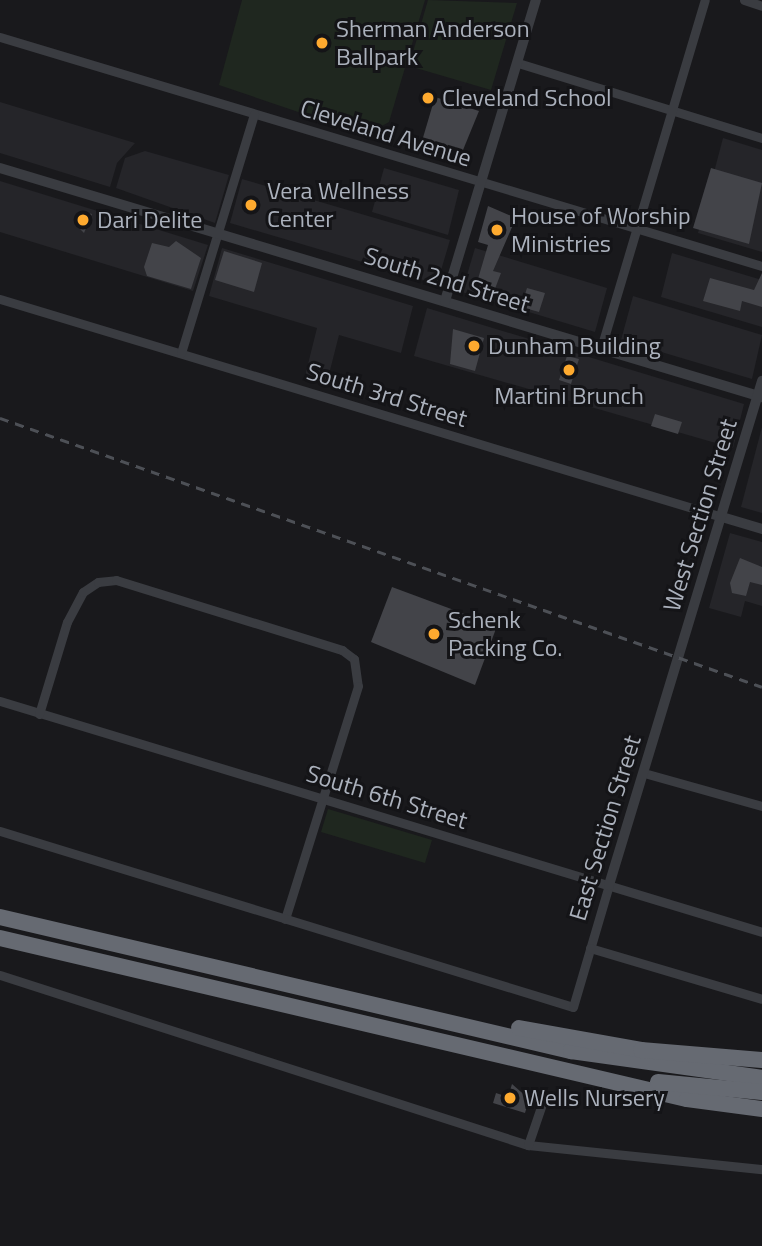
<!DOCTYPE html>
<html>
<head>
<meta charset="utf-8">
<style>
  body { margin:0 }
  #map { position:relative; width:762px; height:1246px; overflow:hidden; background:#19191c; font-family:"Titillium Web",sans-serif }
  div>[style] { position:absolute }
  .built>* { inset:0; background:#252529 }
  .green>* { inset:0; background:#1f271f }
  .building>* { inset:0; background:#434449 }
  .minor>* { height:9px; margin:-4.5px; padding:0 4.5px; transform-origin:4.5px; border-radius:4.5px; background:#3a3c41 }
  .tertiary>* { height:10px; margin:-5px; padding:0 5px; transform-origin:5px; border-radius:5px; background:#3a3c41 }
  .motorway>* { height:16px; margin:-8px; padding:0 8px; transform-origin:8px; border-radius:8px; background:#666a72 }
  .rail>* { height:2.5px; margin-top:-1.25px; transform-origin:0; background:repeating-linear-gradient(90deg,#4d5056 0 9px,transparent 0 16px) }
  .dots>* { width:19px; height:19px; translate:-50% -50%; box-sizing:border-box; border:4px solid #141417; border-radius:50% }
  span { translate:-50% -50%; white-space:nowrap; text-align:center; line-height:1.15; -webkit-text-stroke:6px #141417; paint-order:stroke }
  .poi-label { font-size:24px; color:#abb1bc }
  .left { translate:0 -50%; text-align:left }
  .street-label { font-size:24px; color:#abb1bc }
</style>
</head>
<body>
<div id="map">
  <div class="built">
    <i style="clip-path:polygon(0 102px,135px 143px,117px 163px,110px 187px,0 153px)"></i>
    <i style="clip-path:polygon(723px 138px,762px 150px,762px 252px,698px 233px)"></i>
    <i style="clip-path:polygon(145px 151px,229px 175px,215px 223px,116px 188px,125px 158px)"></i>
    <i style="clip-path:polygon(384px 168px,459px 190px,448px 235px,372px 212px)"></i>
    <i style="clip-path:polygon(242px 179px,450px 240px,437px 284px,230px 223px)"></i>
    <i style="clip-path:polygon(0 181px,208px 245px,193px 291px,0 232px)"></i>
    <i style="clip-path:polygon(222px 248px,413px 306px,401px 353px,339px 335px,327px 382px,305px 376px,317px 328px,209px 296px)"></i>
    <i style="clip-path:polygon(475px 248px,607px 288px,595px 332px,462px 292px)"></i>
    <i style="clip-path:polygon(672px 253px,762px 280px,762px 327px,661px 297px)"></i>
    <i style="clip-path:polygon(633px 296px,762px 335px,752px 379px,621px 340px)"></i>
    <i style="clip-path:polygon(427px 308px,744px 404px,733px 448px,414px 356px)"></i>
    <i style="clip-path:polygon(762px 427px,762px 513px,741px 507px)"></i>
    <i style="clip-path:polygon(730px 533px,762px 542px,762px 606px,745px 601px,741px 617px,709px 608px)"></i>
  </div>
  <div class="green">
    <i style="clip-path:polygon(242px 0,425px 0,389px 122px,366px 135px,219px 85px)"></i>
    <i style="clip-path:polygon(428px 0,517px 3px,491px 90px,409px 66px)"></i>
    <i style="clip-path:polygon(328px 809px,432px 840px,425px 863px,321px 832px)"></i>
  </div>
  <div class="building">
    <i style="clip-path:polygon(435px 97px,479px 111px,463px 150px,422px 141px)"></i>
    <i style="clip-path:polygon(711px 168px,762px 183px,749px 244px,693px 228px)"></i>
    <i style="clip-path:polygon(488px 206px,516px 218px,493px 271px,501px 273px,493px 294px,475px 289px,488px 245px,478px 242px)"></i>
    <i style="clip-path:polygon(81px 211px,92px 214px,84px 233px,75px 224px)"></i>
    <i style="clip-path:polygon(176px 241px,201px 258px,191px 289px,147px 276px,144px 267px,152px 243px,169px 247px)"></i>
    <i style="clip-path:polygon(224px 251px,262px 263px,254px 292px,215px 280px)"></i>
    <i style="clip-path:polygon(762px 273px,762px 307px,742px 301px,740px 311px,703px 301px,710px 278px,754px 290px)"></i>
    <i style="clip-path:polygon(527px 288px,545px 293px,539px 312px,521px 307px)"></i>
    <i style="clip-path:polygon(453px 329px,484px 338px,475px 371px,450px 364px)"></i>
    <i style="clip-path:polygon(567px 356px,579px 359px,571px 384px,559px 380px)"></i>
    <i style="clip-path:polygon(655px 414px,682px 422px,678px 434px,651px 426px)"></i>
    <i style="clip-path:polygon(740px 558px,762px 567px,762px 585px,750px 582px,746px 596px,732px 593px,730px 583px)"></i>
    <i style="clip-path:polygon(392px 587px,497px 626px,475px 685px,371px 642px)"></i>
    <i style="clip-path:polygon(512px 1084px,529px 1099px,525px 1113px,493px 1103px,496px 1093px,508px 1097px)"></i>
  </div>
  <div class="minor">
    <i style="left:744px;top:0;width:19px;rotate:18deg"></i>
    <i style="left:0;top:37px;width:796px;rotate:16.73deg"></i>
    <i style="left:518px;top:63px;width:255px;rotate:17.1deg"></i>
    <i style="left:0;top:299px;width:754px;rotate:16.8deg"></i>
    <i style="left:601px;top:348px;width:363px;rotate:-73.4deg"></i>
    <i style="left:181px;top:353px;width:250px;rotate:-73deg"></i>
    <i style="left:0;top:701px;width:796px;rotate:16.86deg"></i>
    <i style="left:39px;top:714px;width:96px;rotate:-73.1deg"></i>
    <i style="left:67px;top:622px;width:34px;rotate:-62deg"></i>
    <i style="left:83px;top:592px;width:18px;rotate:-34deg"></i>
    <i style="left:98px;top:582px;width:18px;rotate:-6deg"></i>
    <i style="left:116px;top:580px;width:237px;rotate:17.2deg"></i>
    <i style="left:342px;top:650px;width:15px;rotate:37deg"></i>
    <i style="left:354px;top:659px;width:27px;rotate:82deg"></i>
    <i style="left:358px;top:686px;width:244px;rotate:107.4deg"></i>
    <i style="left:644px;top:773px;width:123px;rotate:15.6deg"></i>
    <i style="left:0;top:831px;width:599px;rotate:17.07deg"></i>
    <i style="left:573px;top:1007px;width:127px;rotate:-73.6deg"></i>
    <i style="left:590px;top:948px;width:179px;rotate:16.5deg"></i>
    <i style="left:0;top:975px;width:555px;rotate:17.85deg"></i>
    <i style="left:528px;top:1145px;width:235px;rotate:5.9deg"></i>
    <i style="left:528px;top:1145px;width:46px;rotate:-71.2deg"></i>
  </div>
  <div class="tertiary">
    <i style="left:0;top:168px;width:796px;rotate:16.73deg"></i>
    <i style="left:445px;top:301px;width:314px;rotate:-73.2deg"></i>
    <i style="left:722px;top:517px;width:42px;rotate:16.7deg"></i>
    <i style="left:609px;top:885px;width:527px;rotate:-73.11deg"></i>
  </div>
  <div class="motorway">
    <i style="left:0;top:917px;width:587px;rotate:13.21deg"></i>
    <i style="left:571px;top:1051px;width:193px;rotate:8deg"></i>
    <i style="left:0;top:938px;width:706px;rotate:13.19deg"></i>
    <i style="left:687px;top:1099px;width:76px;rotate:7.6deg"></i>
    <i style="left:519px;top:1028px;width:124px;rotate:10.2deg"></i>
    <i style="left:641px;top:1050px;width:121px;rotate:4.7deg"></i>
    <i style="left:658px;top:1082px;width:104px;rotate:5.5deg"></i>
  </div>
  <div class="rail">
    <i style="left:0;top:418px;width:808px;rotate:19.44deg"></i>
  </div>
  <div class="dots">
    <i style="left:322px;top:43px;background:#feaa2f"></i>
    <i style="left:428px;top:98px;background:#feaa2f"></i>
    <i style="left:251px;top:205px;background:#feaa2f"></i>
    <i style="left:83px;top:220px;background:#feaa2f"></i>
    <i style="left:497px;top:230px;background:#feaa2f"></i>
    <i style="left:474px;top:346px;background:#feaa2f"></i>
    <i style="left:569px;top:370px;background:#feaa2f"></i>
    <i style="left:434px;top:634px;background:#feaa2f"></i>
    <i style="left:510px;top:1098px;background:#feaa2f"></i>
  </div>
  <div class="poi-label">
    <span class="left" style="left:336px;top:43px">Sherman Anderson<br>Ballpark</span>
    <span class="left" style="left:442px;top:98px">Cleveland School</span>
    <span class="left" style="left:267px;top:205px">Vera Wellness<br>Center</span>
    <span class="left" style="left:511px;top:230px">House of Worship<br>Ministries</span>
    <span class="left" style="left:97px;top:220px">Dari Delite</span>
    <span class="left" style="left:488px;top:346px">Dunham Building</span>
    <span style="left:569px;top:396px">Martini Brunch</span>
    <span class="left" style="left:448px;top:634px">Schenk<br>Packing Co.</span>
    <span class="left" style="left:524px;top:1098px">Wells Nursery</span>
  </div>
  <div class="street-label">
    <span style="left:386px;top:133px;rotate:17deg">Cleveland Avenue</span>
    <span style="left:447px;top:280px;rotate:17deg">South 2nd Street</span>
    <span style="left:387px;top:395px;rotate:17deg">South 3rd Street</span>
    <span style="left:700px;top:515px;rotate:-73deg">West Section Street</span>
    <span style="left:387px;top:797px;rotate:17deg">South 6th Street</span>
    <span style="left:605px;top:828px;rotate:-73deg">East Section Street</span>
  </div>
</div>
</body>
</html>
